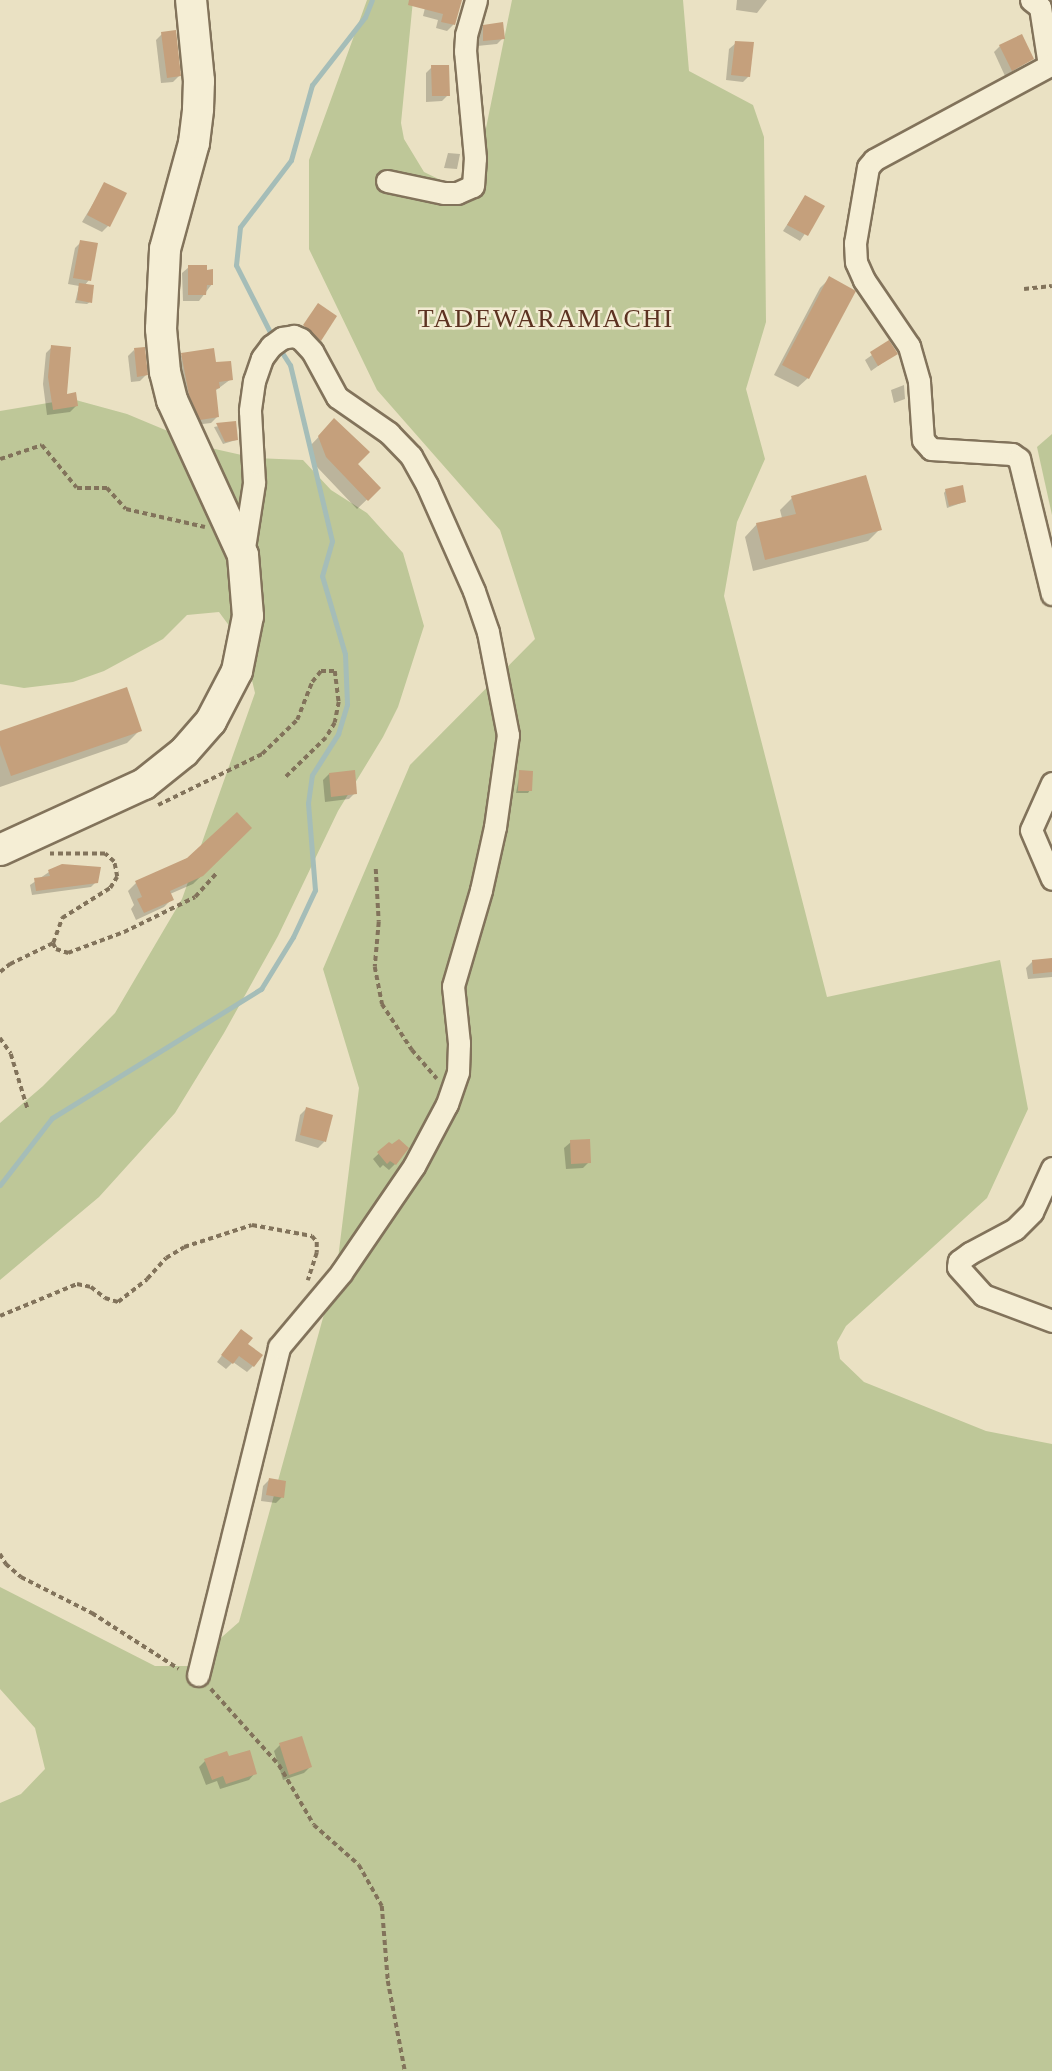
<!DOCTYPE html>
<html>
<head>
<meta charset="utf-8">
<style>
  body { margin:0 }
  #map { position:relative; width:1052px; height:2071px; overflow:hidden; background:#eae1c3; font-family:"Times New Roman",serif }
  div>[style] { position:absolute }
  .green>* { inset:0; background:#bec798 }
  .shadow>* { inset:0; background:#0003 }
  .stream>* { height:5px; margin:-2.5px; padding:0 2.5px; transform-origin:2.5px; border-radius:2.5px; background:#a5bdb8 }
  .building>* { inset:0; background:#c5a07c }
  .path>* { height:3.5px; margin-top:-1.75px; transform-origin:0; background:repeating-linear-gradient(90deg,#82735b 0 5px,transparent 0 8.5px) }
  .roads { filter:drop-shadow(2px 0 #82735b) drop-shadow(-2px 0 #82735b) drop-shadow(0 2px #82735b) drop-shadow(0 -2px #82735b) }
  .street>* { height:21px; margin:-10.5px; padding:0 10.5px; transform-origin:10.5px; border-radius:10.5px; background:#f5eed5 }
  .secondary>* { height:30px; margin:-15px; padding:0 15px; transform-origin:15px; border-radius:15px; background:#f5eed5 }
  span { translate:-50% -50%; white-space:nowrap; text-align:center; line-height:1.15; -webkit-text-stroke:5px #f2ebd2; paint-order:stroke }
  .quarter-label { font-size:26px; color:#5c3221; letter-spacing:2px }
</style>
</head>
<body>
<div id="map">
  <div class="green">
    <i style="clip-path:polygon(367px 0,413px 0,401px 123px,404px 139px,424px 172px,457px 188px,485px 133px,512px 0,683px 0,689px 71px,753px 105px,764px 137px,766px 322px,746px 389px,765px 459px,737px 522px,724px 596px,827px 997px,1000px 960px,1028px 1109px,987px 1198px,846px 1326px,837px 1342px,840px 1359px,864px 1382px,986px 1431px,1052px 1444px,1052px 2071px,0 2071px,0 1803px,21px 1794px,45px 1769px,35px 1728px,0 1689px,0 1587px,155px 1666px,189px 1666px,239px 1622px,337px 1267px,359px 1088px,323px 969px,410px 765px,535px 639px,500px 530px,377px 390px,309px 249px,309px 160px)"></i>
    <i style="clip-path:polygon(72px 399px,127px 414px,206px 447px,255px 458px,303px 460px,331px 490px,367px 513px,403px 553px,424px 626px,398px 707px,383px 737px,338px 811px,278px 936px,224px 1033px,175px 1113px,99px 1197px,0 1280px,0 1123px,43px 1086px,115px 1013px,182px 899px,255px 693px,244px 646px,219px 612px,187px 615px,163px 639px,104px 671px,73px 682px,24px 688px,0 684px,0 411px)"></i>
    <i style="clip-path:polygon(1052px 434px,1052px 515px,1037px 447px)"></i>
  </div>
  <div class="shadow">
    <i style="clip-path:polygon(427px 0,460px 0,453px 25px,447px 31px,436px 28px,438px 20px,423px 16px)"></i>
    <i style="clip-path:polygon(737px 0,767px 0,757px 13px,736px 10px)"></i>
    <i style="clip-path:polygon(483px 26px,503px 38px,497px 44px,477px 46px,477px 33px)"></i>
    <i style="clip-path:polygon(162px 34px,179px 76px,173px 82px,161px 83px,156px 40px)"></i>
    <i style="clip-path:polygon(736px 43px,749px 76px,743px 82px,726px 80px,729px 49px)"></i>
    <i style="clip-path:polygon(1000px 46px,1032px 59px,1005px 76px,994px 52px)"></i>
    <i style="clip-path:polygon(432px 67px,448px 95px,442px 101px,426px 102px,426px 73px)"></i>
    <i style="clip-path:polygon(448px 153px,460px 154px,457px 169px,444px 168px)"></i>
    <i style="clip-path:polygon(105px 184px,108px 226px,102px 232px,82px 222px)"></i>
    <i style="clip-path:polygon(805px 197px,823px 207px,800px 241px,783px 231px)"></i>
    <i style="clip-path:polygon(81px 242px,89px 280px,84px 286px,90px 302px,87px 304px,75px 303px,79px 286px,68px 284px,75px 248px)"></i>
    <i style="clip-path:polygon(189px 267px,205px 271px,212px 284px,199px 301px,183px 301px,182px 273px)"></i>
    <i style="clip-path:polygon(830px 278px,808px 378px,798px 387px,774px 375px,820px 288px)"></i>
    <i style="clip-path:polygon(889px 343px,895px 354px,871px 371px,865px 360px)"></i>
    <i style="clip-path:polygon(52px 347px,65px 396px,76px 406px,70px 412px,47px 415px,43px 384px,46px 353px)"></i>
    <i style="clip-path:polygon(134px 350px,146px 375px,140px 381px,131px 382px,128px 356px)"></i>
    <i style="clip-path:polygon(182px 355px,214px 364px,231px 379px,215px 391px,217px 417px,211px 423px,194px 425px,176px 361px)"></i>
    <i style="clip-path:polygon(904px 385px,905px 399px,894px 403px,891px 390px)"></i>
    <i style="clip-path:polygon(334px 421px,356px 464px,379px 488px,357px 509px,317px 467px,309px 447px)"></i>
    <i style="clip-path:polygon(234px 423px,236px 440px,223px 444px,214px 427px)"></i>
    <i style="clip-path:polygon(946px 490px,964px 502px,947px 508px,944px 493px)"></i>
    <i style="clip-path:polygon(792px 498px,880px 529px,868px 541px,753px 571px,745px 537px,757px 524px,782px 518px,780px 510px)"></i>
    <i style="clip-path:polygon(140px 730px,127px 743px,0 787px,0 732px)"></i>
    <i style="clip-path:polygon(520px 772px,530px 790px,528px 793px,516px 793px)"></i>
    <i style="clip-path:polygon(329px 774px,355px 793px,349px 799px,325px 802px,323px 780px)"></i>
    <i style="clip-path:polygon(250px 828px,193px 884px,170px 894px,172px 899px,164px 907px,136px 920px,131px 909px,134px 905px,128px 891px,136px 883px)"></i>
    <i style="clip-path:polygon(49px 872px,96px 882px,91px 887px,32px 895px,30px 885px)"></i>
    <i style="clip-path:polygon(1052px 959px,1052px 977px,1028px 979px,1026px 968px,1033px 961px)"></i>
    <i style="clip-path:polygon(306px 1109px,331px 1116px,324px 1142px,318px 1148px,295px 1141px,300px 1115px)"></i>
    <i style="clip-path:polygon(571px 1142px,589px 1162px,583px 1168px,566px 1169px,564px 1148px)"></i>
    <i style="clip-path:polygon(389px 1144px,395px 1164px,389px 1170px,383px 1165px,380px 1168px,373px 1159px)"></i>
    <i style="clip-path:polygon(235px 1338px,246px 1344px,253px 1366px,247px 1372px,233px 1362px,226px 1369px,217px 1362px)"></i>
    <i style="clip-path:polygon(269px 1480px,282px 1497px,276px 1503px,261px 1501px,263px 1486px)"></i>
    <i style="clip-path:polygon(280px 1745px,310px 1767px,304px 1773px,283px 1780px,274px 1751px)"></i>
    <i style="clip-path:polygon(228px 1759px,255px 1773px,249px 1780px,220px 1789px,217px 1781px,206px 1785px,199px 1767px,205px 1761px)"></i>
  </div>
  <div class="stream">
    <i style="left:274px;top:340px;width:84px;rotate:-116.9deg"></i>
    <i style="left:236px;top:265px;width:38px;rotate:-84deg"></i>
    <i style="left:240px;top:227px;width:84px;rotate:-52.7deg"></i>
    <i style="left:291px;top:160px;width:78px;rotate:-74.4deg"></i>
    <i style="left:312px;top:85px;width:86px;rotate:-52.1deg"></i>
    <i style="left:365px;top:17px;width:18px;rotate:-68deg"></i>
    <i style="left:0;top:1185px;width:85px;rotate:-52.2deg"></i>
    <i style="left:52px;top:1118px;width:246px;rotate:-31.7deg"></i>
    <i style="left:261px;top:989px;width:61px;rotate:-58.4deg"></i>
    <i style="left:293px;top:937px;width:52px;rotate:-64.9deg"></i>
    <i style="left:315px;top:890px;width:87px;rotate:-94.6deg"></i>
    <i style="left:308px;top:803px;width:28px;rotate:-82deg"></i>
    <i style="left:312px;top:775px;width:49px;rotate:-57.6deg"></i>
    <i style="left:338px;top:734px;width:31px;rotate:-73deg"></i>
    <i style="left:347px;top:704px;width:50px;rotate:-92.3deg"></i>
    <i style="left:345px;top:654px;width:81px;rotate:-106.4deg"></i>
    <i style="left:322px;top:576px;width:36px;rotate:-74deg"></i>
    <i style="left:332px;top:541px;width:181px;rotate:-103.4deg"></i>
    <i style="left:290px;top:365px;width:20px;rotate:-123deg"></i>
  </div>
  <div class="building">
    <i style="clip-path:polygon(409px 0,462px 0,455px 25px,441px 22px,443px 14px,408px 5px)"></i>
    <i style="clip-path:polygon(503px 22px,505px 39px,483px 41px,483px 25px)"></i>
    <i style="clip-path:polygon(176px 30px,181px 76px,167px 78px,161px 32px)"></i>
    <i style="clip-path:polygon(1022px 34px,1034px 59px,1012px 71px,999px 45px)"></i>
    <i style="clip-path:polygon(735px 41px,754px 42px,750px 77px,731px 75px)"></i>
    <i style="clip-path:polygon(431px 65px,449px 65px,450px 96px,432px 96px)"></i>
    <i style="clip-path:polygon(104px 182px,127px 193px,110px 227px,87px 215px)"></i>
    <i style="clip-path:polygon(805px 195px,825px 206px,808px 236px,787px 225px)"></i>
    <i style="clip-path:polygon(80px 240px,98px 243px,91px 281px,73px 278px)"></i>
    <i style="clip-path:polygon(188px 265px,207px 265px,207px 270px,213px 269px,213px 285px,207px 285px,206px 295px,188px 295px)"></i>
    <i style="clip-path:polygon(829px 276px,856px 291px,809px 379px,782px 365px)"></i>
    <i style="clip-path:polygon(79px 283px,94px 285px,92px 303px,77px 300px)"></i>
    <i style="clip-path:polygon(318px 303px,337px 316px,321px 341px,303px 325px)"></i>
    <i style="clip-path:polygon(889px 340px,898px 354px,878px 366px,870px 352px)"></i>
    <i style="clip-path:polygon(51px 345px,71px 347px,67px 394px,76px 392px,78px 406px,53px 410px,48px 377px)"></i>
    <i style="clip-path:polygon(145px 347px,148px 375px,137px 377px,134px 348px)"></i>
    <i style="clip-path:polygon(214px 348px,216px 362px,231px 361px,233px 380px,219px 382px,220px 388px,216px 389px,219px 417px,200px 420px,189px 395px,181px 353px)"></i>
    <i style="clip-path:polygon(334px 418px,370px 452px,358px 464px,381px 488px,368px 501px,326px 457px,318px 436px)"></i>
    <i style="clip-path:polygon(236px 421px,238px 440px,225px 442px,216px 423px)"></i>
    <i style="clip-path:polygon(866px 475px,882px 530px,765px 560px,756px 523px,796px 514px,791px 496px)"></i>
    <i style="clip-path:polygon(963px 485px,966px 502px,949px 506px,945px 489px)"></i>
    <i style="clip-path:polygon(127px 687px,142px 731px,11px 776px,0 745px,0 731px)"></i>
    <i style="clip-path:polygon(355px 770px,357px 794px,331px 797px,329px 773px)"></i>
    <i style="clip-path:polygon(519px 770px,533px 771px,532px 791px,518px 791px)"></i>
    <i style="clip-path:polygon(237px 812px,252px 828px,203px 876px,170px 891px,174px 900px,144px 913px,137px 899px,142px 897px,135px 881px,187px 858px)"></i>
    <i style="clip-path:polygon(62px 864px,101px 867px,98px 883px,36px 891px,34px 878px,50px 876px,48px 870px)"></i>
    <i style="clip-path:polygon(1052px 958px,1052px 972px,1033px 974px,1032px 960px)"></i>
    <i style="clip-path:polygon(306px 1107px,333px 1115px,326px 1142px,300px 1135px)"></i>
    <i style="clip-path:polygon(399px 1139px,409px 1148px,396px 1165px,390px 1161px,387px 1164px,377px 1152px,389px 1142px,392px 1144px)"></i>
    <i style="clip-path:polygon(590px 1139px,591px 1163px,571px 1164px,570px 1140px)"></i>
    <i style="clip-path:polygon(241px 1329px,253px 1338px,248px 1344px,263px 1355px,254px 1367px,239px 1356px,233px 1364px,221px 1355px)"></i>
    <i style="clip-path:polygon(269px 1478px,286px 1481px,284px 1498px,266px 1495px)"></i>
    <i style="clip-path:polygon(302px 1736px,312px 1767px,289px 1775px,279px 1743px)"></i>
    <i style="clip-path:polygon(250px 1750px,257px 1774px,226px 1784px,223px 1776px,212px 1780px,204px 1759px,227px 1751px,229px 1756px)"></i>
  </div>
  <div class="path">
    <i style="left:1024px;top:289px;width:28px;rotate:-6deg"></i>
    <i style="left:0;top:459px;width:44px;rotate:-18.4deg"></i>
    <i style="left:42px;top:445px;width:55px;rotate:50.9deg"></i>
    <i style="left:77px;top:488px;width:30px"></i>
    <i style="left:107px;top:488px;width:28px;rotate:48deg"></i>
    <i style="left:126px;top:509px;width:81px;rotate:12.8deg"></i>
    <i style="left:158px;top:805px;width:116px;rotate:-26.1deg"></i>
    <i style="left:262px;top:754px;width:49px;rotate:-44.2deg"></i>
    <i style="left:297px;top:720px;width:41px;rotate:-68.5deg"></i>
    <i style="left:312px;top:682px;width:14px;rotate:-51deg"></i>
    <i style="left:321px;top:671px;width:14px"></i>
    <i style="left:335px;top:671px;width:31px;rotate:83deg"></i>
    <i style="left:339px;top:702px;width:21px;rotate:101deg"></i>
    <i style="left:335px;top:723px;width:17px;rotate:121deg"></i>
    <i style="left:326px;top:738px;width:57px;rotate:135.7deg"></i>
    <i style="left:376px;top:869px;width:53px;rotate:86.8deg"></i>
    <i style="left:379px;top:922px;width:45px;rotate:95.1deg"></i>
    <i style="left:375px;top:967px;width:38px;rotate:79deg"></i>
    <i style="left:382px;top:1004px;width:55px;rotate:56.9deg"></i>
    <i style="left:412px;top:1050px;width:38px;rotate:49deg"></i>
    <i style="left:53px;top:943px;width:7px;rotate:63deg"></i>
    <i style="left:56px;top:949px;width:13px;rotate:18deg"></i>
    <i style="left:68px;top:953px;width:60px;rotate:-20.6deg"></i>
    <i style="left:124px;top:932px;width:79px;rotate:-26.2deg"></i>
    <i style="left:195px;top:897px;width:31px;rotate:-48deg"></i>
    <i style="left:0;top:972px;width:13px;rotate:-39deg"></i>
    <i style="left:10px;top:964px;width:48px;rotate:-26deg"></i>
    <i style="left:53px;top:943px;width:27px;rotate:-70deg"></i>
    <i style="left:62px;top:918px;width:57px;rotate:-32deg"></i>
    <i style="left:110px;top:888px;width:13px;rotate:-58deg"></i>
    <i style="left:117px;top:877px;width:15px;rotate:-101deg"></i>
    <i style="left:114px;top:862px;width:12px;rotate:-138deg"></i>
    <i style="left:105px;top:854px;width:55px;rotate:180deg"></i>
    <i style="left:0;top:1038px;width:19px;rotate:55deg"></i>
    <i style="left:11px;top:1054px;width:59px;rotate:73.1deg"></i>
    <i style="left:0;top:1316px;width:83px;rotate:-22.6deg"></i>
    <i style="left:77px;top:1284px;width:14px;rotate:12deg"></i>
    <i style="left:91px;top:1287px;width:18px;rotate:38deg"></i>
    <i style="left:105px;top:1298px;width:14px;rotate:17deg"></i>
    <i style="left:118px;top:1302px;width:37px;rotate:-38deg"></i>
    <i style="left:147px;top:1279px;width:28px;rotate:-48deg"></i>
    <i style="left:166px;top:1258px;width:21px;rotate:-31deg"></i>
    <i style="left:184px;top:1247px;width:71px;rotate:-17.9deg"></i>
    <i style="left:252px;top:1225px;width:61px;rotate:10.4deg"></i>
    <i style="left:312px;top:1236px;width:8px;rotate:50deg"></i>
    <i style="left:317px;top:1242px;width:11px;rotate:90deg"></i>
    <i style="left:317px;top:1253px;width:29px;rotate:108deg"></i>
    <i style="left:0;top:1554px;width:12px;rotate:59deg"></i>
    <i style="left:6px;top:1564px;width:20px;rotate:41deg"></i>
    <i style="left:21px;top:1577px;width:80px;rotate:26.9deg"></i>
    <i style="left:92px;top:1613px;width:103px;rotate:32.8deg"></i>
    <i style="left:211px;top:1689px;width:102px;rotate:48.2deg"></i>
    <i style="left:279px;top:1765px;width:69px;rotate:59.7deg"></i>
    <i style="left:314px;top:1825px;width:60px;rotate:41.6deg"></i>
    <i style="left:359px;top:1865px;width:47px;rotate:60.7deg"></i>
    <i style="left:382px;top:1906px;width:75px;rotate:85.4deg"></i>
    <i style="left:388px;top:1981px;width:92px;rotate:79.3deg"></i>
  </div>
  <div class="roads">
    <div class="street">
      <i style="left:1031px;top:0;width:11px;rotate:38deg"></i>
      <i style="left:1040px;top:7px;width:59px;rotate:81.2deg"></i>
      <i style="left:1052px;top:64px;width:202px;rotate:151.7deg"></i>
      <i style="left:874px;top:160px;width:9px;rotate:131deg"></i>
      <i style="left:868px;top:167px;width:77px;rotate:99.7deg"></i>
      <i style="left:855px;top:243px;width:19px;rotate:87deg"></i>
      <i style="left:856px;top:262px;width:20px;rotate:66deg"></i>
      <i style="left:864px;top:280px;width:80px;rotate:55.7deg"></i>
      <i style="left:909px;top:346px;width:37px;rotate:74deg"></i>
      <i style="left:919px;top:382px;width:58px;rotate:86.1deg"></i>
      <i style="left:923px;top:440px;width:12px;rotate:48deg"></i>
      <i style="left:931px;top:449px;width:81px;rotate:3.5deg"></i>
      <i style="left:1012px;top:454px;width:9px;rotate:36deg"></i>
      <i style="left:1019px;top:459px;width:139px;rotate:76.3deg"></i>
      <i style="left:387px;top:181px;width:58px;rotate:11.9deg"></i>
      <i style="left:444px;top:193px;width:13px"></i>
      <i style="left:457px;top:193px;width:17px;rotate:-24deg"></i>
      <i style="left:473px;top:186px;width:28px;rotate:-86deg"></i>
      <i style="left:475px;top:158px;width:107px;rotate:-95.3deg"></i>
      <i style="left:465px;top:51px;width:16px;rotate:-86deg"></i>
      <i style="left:466px;top:35px;width:36px;rotate:-74deg"></i>
      <i style="left:1052px;top:783px;width:51px;rotate:114.1deg"></i>
      <i style="left:1031px;top:830px;width:53px;rotate:66.8deg"></i>
      <i style="left:1052px;top:1168px;width:48px;rotate:114.4deg"></i>
      <i style="left:1032px;top:1212px;width:24px;rotate:135deg"></i>
      <i style="left:1015px;top:1229px;width:51px;rotate:151.9deg"></i>
      <i style="left:970px;top:1253px;width:14px;rotate:144deg"></i>
      <i style="left:959px;top:1261px;width:6px;rotate:99deg"></i>
      <i style="left:958px;top:1267px;width:38px;rotate:48deg"></i>
      <i style="left:983px;top:1295px;width:74px;rotate:20.6deg"></i>
      <i style="left:198px;top:1675px;width:338px;rotate:-76.1deg"></i>
      <i style="left:279px;top:1347px;width:97px;rotate:-50deg"></i>
      <i style="left:341px;top:1273px;width:130px;rotate:-55.7deg"></i>
      <i style="left:414px;top:1166px;width:70px;rotate:-62deg"></i>
      <i style="left:447px;top:1104px;width:34px;rotate:-71deg"></i>
      <i style="left:458px;top:1072px;width:29px;rotate:-88deg"></i>
      <i style="left:459px;top:1043px;width:57px;rotate:-96deg"></i>
      <i style="left:453px;top:986px;width:100px;rotate:-73.7deg"></i>
      <i style="left:481px;top:890px;width:65px;rotate:-77.5deg"></i>
      <i style="left:495px;top:827px;width:93px;rotate:-82deg"></i>
      <i style="left:508px;top:735px;width:105px;rotate:-101deg"></i>
      <i style="left:488px;top:632px;width:43px;rotate:-108.9deg"></i>
      <i style="left:474px;top:591px;width:116px;rotate:-113.9deg"></i>
      <i style="left:427px;top:485px;width:33px;rotate:-119deg"></i>
      <i style="left:411px;top:456px;width:32px;rotate:-134deg"></i>
      <i style="left:389px;top:433px;width:63px;rotate:-145.3deg"></i>
      <i style="left:337px;top:397px;width:52px;rotate:-118.5deg"></i>
      <i style="left:312px;top:351px;width:16px;rotate:-133deg"></i>
      <i style="left:301px;top:339px;width:8px;rotate:-157deg"></i>
      <i style="left:294px;top:336px;width:12px;rotate:171deg"></i>
      <i style="left:282px;top:338px;width:14px;rotate:144deg"></i>
      <i style="left:271px;top:346px;width:15px;rotate:127deg"></i>
      <i style="left:262px;top:358px;width:24px;rotate:109deg"></i>
      <i style="left:254px;top:381px;width:30px;rotate:98deg"></i>
      <i style="left:250px;top:411px;width:72px;rotate:86.8deg"></i>
      <i style="left:254px;top:483px;width:72px;rotate:98.8deg"></i>
    </div>
    <div class="secondary">
      <i style="left:0;top:850px;width:158px;rotate:-24.6deg"></i>
      <i style="left:144px;top:784px;width:51px;rotate:-38.7deg"></i>
      <i style="left:184px;top:752px;width:41px;rotate:-48.9deg"></i>
      <i style="left:211px;top:721px;width:56px;rotate:-62.5deg"></i>
      <i style="left:237px;top:671px;width:56px;rotate:-78.7deg"></i>
      <i style="left:248px;top:616px;width:61px;rotate:-94.7deg"></i>
      <i style="left:243px;top:555px;width:170px;rotate:-114.6deg"></i>
      <i style="left:172px;top:400px;width:29px;rotate:-104deg"></i>
      <i style="left:165px;top:372px;width:43px;rotate:-95.3deg"></i>
      <i style="left:161px;top:329px;width:80px;rotate:-87.1deg"></i>
      <i style="left:165px;top:249px;width:110px;rotate:-74.7deg"></i>
      <i style="left:194px;top:143px;width:34px;rotate:-83deg"></i>
      <i style="left:198px;top:109px;width:28px;rotate:-88deg"></i>
      <i style="left:199px;top:81px;width:81px;rotate:-95.6deg"></i>
    </div>
  </div>
  <div class="quarter-label">
    <span style="left:546px;top:319px">TADEWARAMACHI</span>
  </div>
</div>
</body>
</html>
